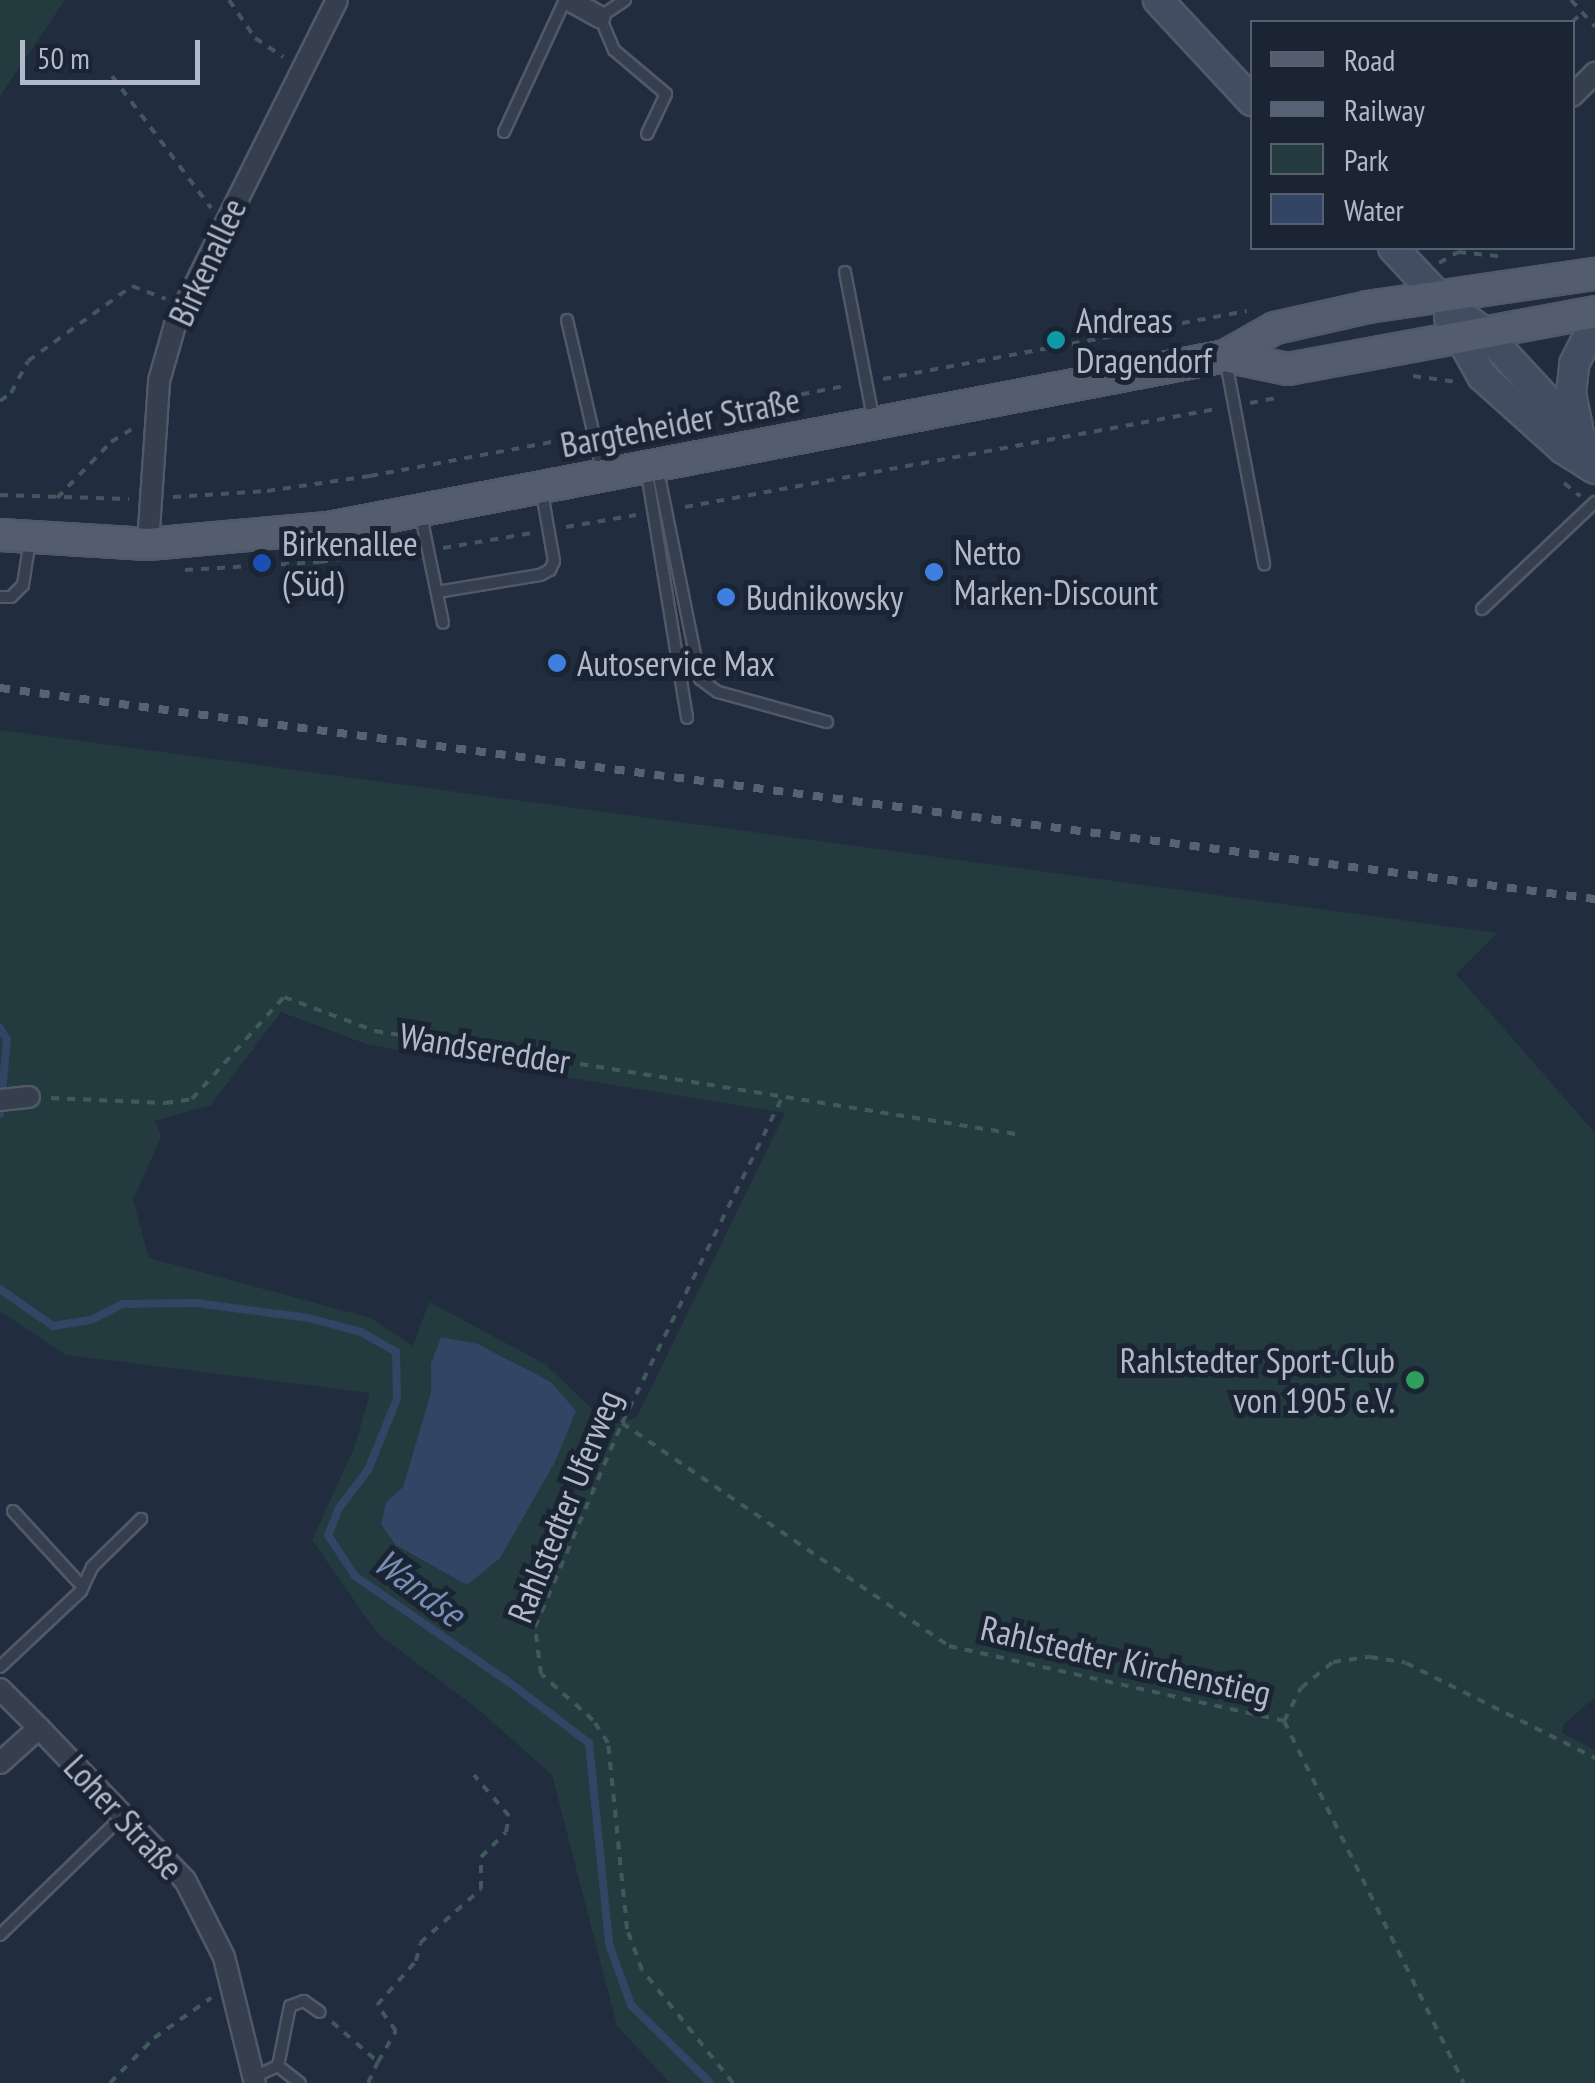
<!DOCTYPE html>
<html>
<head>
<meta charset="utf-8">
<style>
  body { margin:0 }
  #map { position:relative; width:1595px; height:2083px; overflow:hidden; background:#212c3e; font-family:"PT Sans Narrow",sans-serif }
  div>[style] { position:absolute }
  .green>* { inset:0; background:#233b3f }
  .water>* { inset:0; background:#324565 }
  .stream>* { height:8px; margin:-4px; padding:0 4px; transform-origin:4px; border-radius:4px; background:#324565 }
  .path>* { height:4px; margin-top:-2px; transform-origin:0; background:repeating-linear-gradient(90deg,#41585c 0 8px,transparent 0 16px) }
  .roads { filter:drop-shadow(2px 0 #515969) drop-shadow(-2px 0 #515969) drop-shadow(0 2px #515969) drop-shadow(0 -2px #515969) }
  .lane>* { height:10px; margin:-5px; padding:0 5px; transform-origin:5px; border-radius:5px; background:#353f4e }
  .street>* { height:20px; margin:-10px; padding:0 10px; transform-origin:10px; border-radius:10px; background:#353f4e }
  .secondary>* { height:28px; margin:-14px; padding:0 14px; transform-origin:14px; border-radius:14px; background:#434d62 }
  .primary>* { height:30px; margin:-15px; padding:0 15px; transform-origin:15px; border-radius:15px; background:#535d6e }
  .rail>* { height:8px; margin-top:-4px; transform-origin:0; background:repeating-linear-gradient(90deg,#576276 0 10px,transparent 0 20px) }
  .dots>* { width:28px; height:28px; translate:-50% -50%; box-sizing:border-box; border:5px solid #1b2433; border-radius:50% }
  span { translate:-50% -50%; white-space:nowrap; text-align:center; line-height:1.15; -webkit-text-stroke:10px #1b2433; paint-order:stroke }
  .street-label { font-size:35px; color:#b1b9ca }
  .poi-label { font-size:35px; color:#b1b9ca }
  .left { translate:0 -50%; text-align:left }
  .right { translate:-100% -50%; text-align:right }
  .water-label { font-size:38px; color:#768eb3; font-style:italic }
  .legend { position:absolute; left:1250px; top:20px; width:325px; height:230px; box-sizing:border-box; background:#1b2433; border:2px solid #57606f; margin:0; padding:12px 18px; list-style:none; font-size:30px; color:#b1b9ca }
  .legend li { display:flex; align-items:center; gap:20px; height:50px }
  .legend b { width:50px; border:2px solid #57606f }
  .scale { position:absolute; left:20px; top:40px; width:180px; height:45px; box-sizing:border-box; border:5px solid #b1b9ca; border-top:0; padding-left:12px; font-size:30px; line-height:35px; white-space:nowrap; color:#b1b9ca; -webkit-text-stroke:8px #1b2433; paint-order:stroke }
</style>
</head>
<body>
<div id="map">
  <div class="green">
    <i style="clip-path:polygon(0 0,65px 0,0 96px)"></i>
    <i style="clip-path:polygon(evenodd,0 730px,1497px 933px,1456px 974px,1595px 1133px,1595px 1697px,1564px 1724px,1562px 1733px,1595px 1750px,1595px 2083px,670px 2083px,617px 2026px,552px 1775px,478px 1709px,377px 1633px,312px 1540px,355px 1446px,370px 1393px,66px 1355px,0 1311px,0 730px,281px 1012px,369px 1045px,785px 1113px,637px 1417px,610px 1426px,545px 1364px,429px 1302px,413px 1346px,371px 1318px,149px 1258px,133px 1200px,161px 1137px,155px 1121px,211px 1105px,281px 1012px,0 730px,478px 1344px,551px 1382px,575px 1411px,555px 1462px,530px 1504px,467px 1585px,394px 1545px,381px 1523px,386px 1502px,403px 1487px,431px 1392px,431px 1363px,478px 1344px)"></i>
  </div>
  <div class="water">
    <i style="clip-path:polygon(441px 1337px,478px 1344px,551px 1382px,576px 1411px,555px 1462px,500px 1558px,467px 1585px,395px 1545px,381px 1524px,386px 1502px,403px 1487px,431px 1392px,431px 1363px)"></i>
  </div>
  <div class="stream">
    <i style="left:0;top:1028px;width:13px;rotate:58deg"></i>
    <i style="left:7px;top:1039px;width:75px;rotate:95.3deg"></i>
    <i style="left:0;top:1289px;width:65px;rotate:34.9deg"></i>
    <i style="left:53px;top:1326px;width:38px;rotate:-9deg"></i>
    <i style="left:91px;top:1320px;width:36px;rotate:-27deg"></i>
    <i style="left:123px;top:1304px;width:73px;rotate:-0.8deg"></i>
    <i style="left:196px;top:1303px;width:114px;rotate:7.6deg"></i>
    <i style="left:309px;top:1318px;width:54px;rotate:15.1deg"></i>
    <i style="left:361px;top:1332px;width:40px;rotate:29.7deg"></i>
    <i style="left:396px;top:1352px;width:47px;rotate:88.8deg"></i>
    <i style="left:397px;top:1399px;width:77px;rotate:112.2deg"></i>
    <i style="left:368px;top:1470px;width:48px;rotate:127.3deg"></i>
    <i style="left:339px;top:1508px;width:29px;rotate:112deg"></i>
    <i style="left:328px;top:1535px;width:49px;rotate:56.6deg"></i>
    <i style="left:355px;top:1576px;width:183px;rotate:34.6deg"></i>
    <i style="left:506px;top:1680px;width:104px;rotate:37.2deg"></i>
    <i style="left:589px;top:1743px;width:202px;rotate:84.3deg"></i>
    <i style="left:609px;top:1944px;width:65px;rotate:70.2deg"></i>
    <i style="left:631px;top:2005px;width:111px;rotate:44.6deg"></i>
  </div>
  <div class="path">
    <i style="left:229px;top:0;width:46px;rotate:55.6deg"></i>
    <i style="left:255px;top:38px;width:34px;rotate:34deg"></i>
    <i style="left:1571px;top:0;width:36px;rotate:48deg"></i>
    <i style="left:1572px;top:22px;width:13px;rotate:-42deg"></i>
    <i style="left:112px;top:76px;width:165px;rotate:53.1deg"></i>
    <i style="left:1439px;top:263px;width:22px;rotate:-30deg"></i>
    <i style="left:1458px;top:252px;width:48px;rotate:5.9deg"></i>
    <i style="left:1413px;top:376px;width:44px;rotate:7.8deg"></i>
    <i style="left:883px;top:379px;width:370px;rotate:-10.6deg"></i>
    <i style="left:0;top:401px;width:14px;rotate:-36deg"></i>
    <i style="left:11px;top:393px;width:36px;rotate:-62deg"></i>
    <i style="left:28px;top:361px;width:128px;rotate:-35.8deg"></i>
    <i style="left:132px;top:286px;width:36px;rotate:21deg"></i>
    <i style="left:1250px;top:403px;width:31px;rotate:-11deg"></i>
    <i style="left:613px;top:431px;width:240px;rotate:-11deg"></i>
    <i style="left:1564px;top:483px;width:21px;rotate:39deg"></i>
    <i style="left:0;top:495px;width:129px;rotate:1.8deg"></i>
    <i style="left:173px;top:497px;width:94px;rotate:-3.7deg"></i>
    <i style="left:267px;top:491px;width:104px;rotate:-8.3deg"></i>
    <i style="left:370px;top:476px;width:213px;rotate:-10.6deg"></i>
    <i style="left:57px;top:498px;width:78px;rotate:-46deg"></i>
    <i style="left:111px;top:442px;width:28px;rotate:-32deg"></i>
    <i style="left:685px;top:507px;width:540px;rotate:-10.46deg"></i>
    <i style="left:566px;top:527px;width:71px;rotate:-9.7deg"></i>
    <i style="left:443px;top:548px;width:90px;rotate:-9.6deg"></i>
    <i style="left:185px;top:570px;width:135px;rotate:-3.4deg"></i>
    <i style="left:320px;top:562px;width:90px;rotate:-8.3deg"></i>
    <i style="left:51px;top:1098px;width:114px;rotate:2.5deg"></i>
    <i style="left:165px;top:1103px;width:27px;rotate:-8deg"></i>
    <i style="left:192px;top:1099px;width:137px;rotate:-48deg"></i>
    <i style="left:284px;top:997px;width:97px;rotate:20.5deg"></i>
    <i style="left:375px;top:1031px;width:649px;rotate:9.13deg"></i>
    <i style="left:622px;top:1423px;width:396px;rotate:34.3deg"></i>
    <i style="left:949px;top:1646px;width:343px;rotate:12.6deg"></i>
    <i style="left:1284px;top:1721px;width:404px;rotate:63.6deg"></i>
    <i style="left:1284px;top:1721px;width:37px;rotate:-63deg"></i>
    <i style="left:1301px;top:1688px;width:41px;rotate:-39.1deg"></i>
    <i style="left:1333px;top:1662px;width:37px;rotate:-8deg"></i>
    <i style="left:1370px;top:1657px;width:36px;rotate:9deg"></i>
    <i style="left:1406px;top:1663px;width:212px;rotate:26.7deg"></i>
    <i style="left:332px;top:2022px;width:61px;rotate:41deg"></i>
    <i style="left:378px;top:2062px;width:36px;rotate:-60deg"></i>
    <i style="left:396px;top:2031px;width:32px;rotate:-126deg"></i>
    <i style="left:377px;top:2005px;width:59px;rotate:-48.4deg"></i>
    <i style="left:416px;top:1961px;width:18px;rotate:-77deg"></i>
    <i style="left:420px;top:1943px;width:81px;rotate:-41.5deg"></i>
    <i style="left:481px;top:1889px;width:32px;rotate:-90deg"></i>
    <i style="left:481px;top:1857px;width:35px;rotate:-45deg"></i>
    <i style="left:506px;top:1832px;width:16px;rotate:-79deg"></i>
    <i style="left:509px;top:1816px;width:54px;rotate:-130.5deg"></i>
    <i style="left:110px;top:2083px;width:63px;rotate:-45.6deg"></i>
    <i style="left:154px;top:2038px;width:70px;rotate:-35.1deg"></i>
    <i style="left:368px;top:2083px;width:23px;rotate:-65deg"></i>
    <i style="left:733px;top:2083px;width:145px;rotate:-128.8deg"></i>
    <i style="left:642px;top:1970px;width:44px;rotate:-110.1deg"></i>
    <i style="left:627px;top:1929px;width:187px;rotate:-95.8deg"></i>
    <i style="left:608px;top:1743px;width:27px;rotate:-123deg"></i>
    <i style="left:593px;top:1720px;width:69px;rotate:-138.5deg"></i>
    <i style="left:541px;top:1674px;width:47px;rotate:-97.3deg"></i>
    <i style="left:535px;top:1627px;width:222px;rotate:-66.9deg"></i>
    <i style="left:622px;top:1423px;width:364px;rotate:-63.8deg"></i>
  </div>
  <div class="roads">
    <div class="lane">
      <i style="left:625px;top:0;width:30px;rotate:146deg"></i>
      <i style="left:600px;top:17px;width:36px;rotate:67deg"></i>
      <i style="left:614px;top:50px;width:68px;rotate:40.2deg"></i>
      <i style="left:666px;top:94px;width:44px;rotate:115.4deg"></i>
      <i style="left:504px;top:132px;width:145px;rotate:-65.2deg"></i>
      <i style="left:845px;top:272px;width:149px;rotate:79.1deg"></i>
      <i style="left:567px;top:320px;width:153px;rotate:76.8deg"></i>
      <i style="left:1226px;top:362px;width:206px;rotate:79.3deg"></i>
      <i style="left:658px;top:471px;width:212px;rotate:78.6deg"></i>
      <i style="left:700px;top:679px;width:22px;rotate:36deg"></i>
      <i style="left:718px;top:692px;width:113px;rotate:15.4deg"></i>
      <i style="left:647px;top:473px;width:248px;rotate:80.7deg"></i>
      <i style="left:420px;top:511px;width:114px;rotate:78.4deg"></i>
      <i style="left:437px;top:592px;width:104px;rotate:-9.4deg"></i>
      <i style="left:540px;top:575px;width:11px;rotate:-27deg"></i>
      <i style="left:550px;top:570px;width:10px;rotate:-66deg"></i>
      <i style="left:554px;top:561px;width:69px;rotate:-100deg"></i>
      <i style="left:0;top:597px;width:11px"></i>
      <i style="left:11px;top:597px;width:17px;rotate:-45deg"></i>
      <i style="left:23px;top:585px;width:46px;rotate:-81.2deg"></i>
      <i style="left:1482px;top:609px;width:156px;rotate:-43.4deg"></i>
      <i style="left:13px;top:1511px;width:103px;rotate:47.4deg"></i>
      <i style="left:0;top:1667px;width:111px;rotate:-43.2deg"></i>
      <i style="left:81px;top:1591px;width:26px;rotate:-65deg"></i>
      <i style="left:92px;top:1567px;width:69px;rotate:-44.4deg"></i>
      <i style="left:0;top:1935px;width:171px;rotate:-44.1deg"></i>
      <i style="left:278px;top:2066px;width:28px;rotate:38deg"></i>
      <i style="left:254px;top:2077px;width:26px;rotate:-25deg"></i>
      <i style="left:278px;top:2066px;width:61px;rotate:-78.7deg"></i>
      <i style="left:290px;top:2006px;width:15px;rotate:-20deg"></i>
      <i style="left:304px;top:2001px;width:19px;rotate:35deg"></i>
    </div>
    <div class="street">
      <i style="left:569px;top:0;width:35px;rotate:29deg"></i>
      <i style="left:1572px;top:96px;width:33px;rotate:-45deg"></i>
      <i style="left:148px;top:544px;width:163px;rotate:-86.1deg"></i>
      <i style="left:159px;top:381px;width:58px;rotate:-74.1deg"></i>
      <i style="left:175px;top:325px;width:363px;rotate:-63.5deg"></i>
      <i style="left:0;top:1100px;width:29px;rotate:-6deg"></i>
      <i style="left:0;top:1689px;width:55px;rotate:45deg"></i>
      <i style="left:0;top:1763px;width:52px;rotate:-41.9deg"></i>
      <i style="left:39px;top:1728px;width:211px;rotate:46.2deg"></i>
      <i style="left:185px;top:1880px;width:86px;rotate:63.1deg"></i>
      <i style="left:224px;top:1957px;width:130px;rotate:76.2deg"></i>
    </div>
    <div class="secondary">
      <i style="left:1158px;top:0;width:138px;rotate:47.1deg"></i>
      <i style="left:1393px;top:248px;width:69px;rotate:46.8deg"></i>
      <i style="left:1440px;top:298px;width:58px;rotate:38deg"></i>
      <i style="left:1486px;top:334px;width:161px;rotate:47.3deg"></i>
      <i style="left:1449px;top:317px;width:68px;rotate:60.8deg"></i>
      <i style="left:1482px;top:376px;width:109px;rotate:42deg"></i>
      <i style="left:1563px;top:449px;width:38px;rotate:32deg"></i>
      <i style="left:1578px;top:427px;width:33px;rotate:-102deg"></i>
      <i style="left:1571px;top:395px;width:31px;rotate:-84deg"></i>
      <i style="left:1574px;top:364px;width:46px;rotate:-62.9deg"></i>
    </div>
    <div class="primary">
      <i style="left:1225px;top:356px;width:64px;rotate:11.7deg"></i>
      <i style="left:1288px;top:369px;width:312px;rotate:-10.5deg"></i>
      <i style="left:0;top:535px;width:148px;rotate:3.5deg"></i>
      <i style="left:148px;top:544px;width:181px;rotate:-5.1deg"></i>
      <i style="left:328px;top:528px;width:913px;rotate:-10.85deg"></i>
      <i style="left:1225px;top:356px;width:57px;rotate:-29.2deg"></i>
      <i style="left:1275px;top:328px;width:95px;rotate:-12.7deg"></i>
      <i style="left:1368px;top:307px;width:229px;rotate:-8.3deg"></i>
    </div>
  </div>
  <div class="rail">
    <i style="left:0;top:688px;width:1609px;rotate:7.54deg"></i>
  </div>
  <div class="dots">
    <i style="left:1056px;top:340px;background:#0f9aa8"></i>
    <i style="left:262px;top:563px;background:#1a4fb4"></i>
    <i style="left:934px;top:572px;background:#3f7fe0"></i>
    <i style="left:726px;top:597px;background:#3f7fe0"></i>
    <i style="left:557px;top:663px;background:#3f7fe0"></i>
    <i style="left:1415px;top:1380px;background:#2e9e5b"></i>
  </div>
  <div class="street-label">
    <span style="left:207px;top:262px;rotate:-65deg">Birkenallee</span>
    <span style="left:680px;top:422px;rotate:-11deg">Bargteheider Straße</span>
    <span style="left:485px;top:1048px;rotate:9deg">Wandseredder</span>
    <span style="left:564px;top:1506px;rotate:-68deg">Rahlstedter Uferweg</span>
    <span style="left:1126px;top:1660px;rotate:13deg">Rahlstedter Kirchenstieg</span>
    <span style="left:124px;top:1817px;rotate:47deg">Loher Straße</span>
  </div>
  <div class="poi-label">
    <span class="left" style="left:1076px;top:340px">Andreas<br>Dragendorf</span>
    <span class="left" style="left:282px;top:563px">Birkenallee<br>(Süd)</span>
    <span class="left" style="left:954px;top:572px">Netto<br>Marken-Discount</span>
    <span class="left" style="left:746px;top:597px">Budnikowsky</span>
    <span class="left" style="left:577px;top:663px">Autoservice Max</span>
    <span class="right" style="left:1395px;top:1380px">Rahlstedter Sport-Club<br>von 1905 e.V.</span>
  </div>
  <div class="water-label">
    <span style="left:420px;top:1587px;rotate:37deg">Wandse</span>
  </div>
  <ul class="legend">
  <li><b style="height:12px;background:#535d6e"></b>Road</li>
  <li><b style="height:12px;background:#576276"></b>Railway</li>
  <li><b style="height:28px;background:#233b3f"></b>Park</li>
  <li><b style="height:28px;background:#324565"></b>Water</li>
  </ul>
  <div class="scale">50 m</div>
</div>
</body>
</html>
